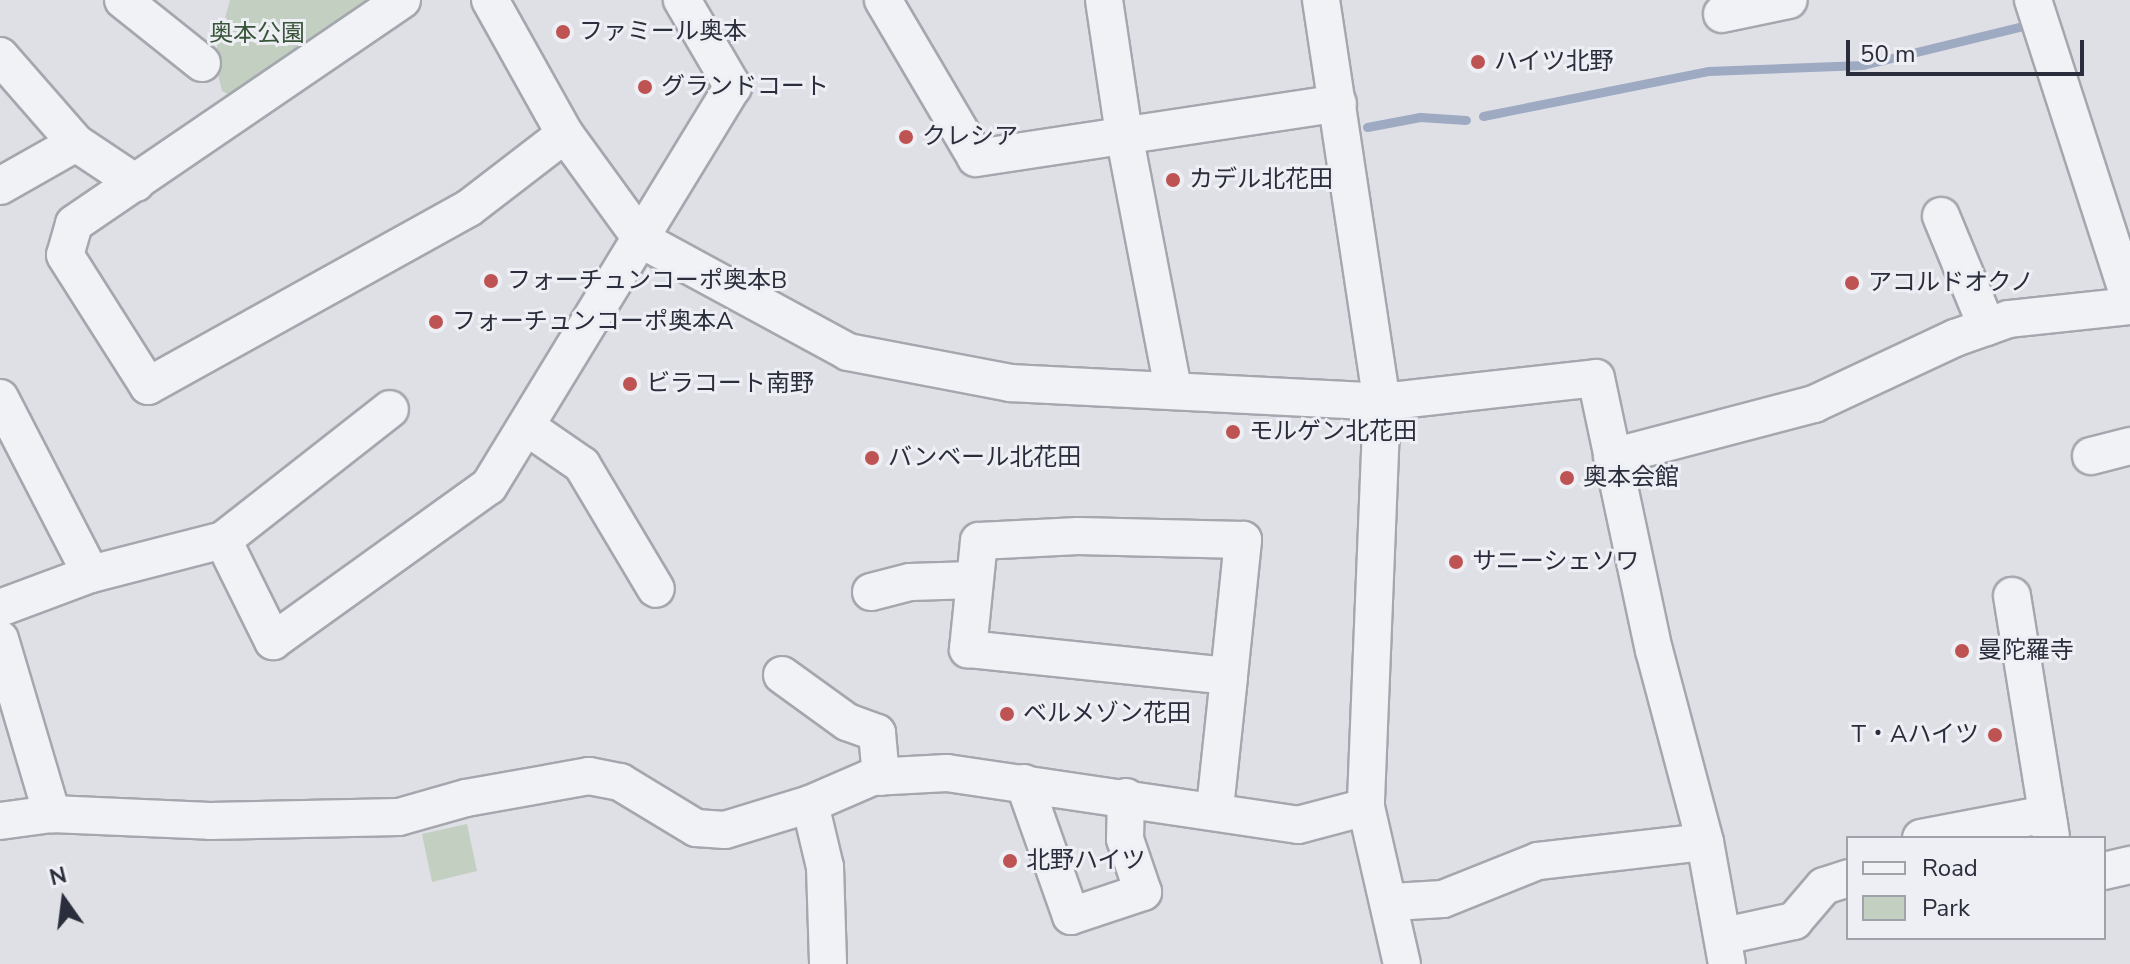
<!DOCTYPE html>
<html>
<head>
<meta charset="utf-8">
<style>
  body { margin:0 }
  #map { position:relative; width:2130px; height:964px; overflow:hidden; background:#dfe0e6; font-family:"Nunito Sans","Noto Sans JP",sans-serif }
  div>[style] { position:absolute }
  .green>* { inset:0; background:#c2cfc1 }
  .stream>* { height:9px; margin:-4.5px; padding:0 4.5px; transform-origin:4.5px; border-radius:4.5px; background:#9ea9c2 }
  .roads { filter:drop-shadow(2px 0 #a5a7af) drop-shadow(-2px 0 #a5a7af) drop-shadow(0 2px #a5a7af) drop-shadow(0 -2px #a5a7af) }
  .minor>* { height:36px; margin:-18px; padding:0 18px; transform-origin:18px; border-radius:18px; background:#f1f2f5 }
  .dots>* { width:22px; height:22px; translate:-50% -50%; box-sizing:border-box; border:4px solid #eeeff4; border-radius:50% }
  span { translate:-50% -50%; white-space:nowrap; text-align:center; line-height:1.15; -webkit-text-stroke:6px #eeeff4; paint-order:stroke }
  .poi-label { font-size:24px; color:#2a2d3b }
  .left { translate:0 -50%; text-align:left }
  .right { translate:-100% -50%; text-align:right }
  .park-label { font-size:24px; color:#395539 }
  .legend { position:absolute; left:1846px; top:836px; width:260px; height:104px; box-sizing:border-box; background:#eeeff4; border:2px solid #a0a1aa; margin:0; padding:10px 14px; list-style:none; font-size:24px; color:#2a2d3b }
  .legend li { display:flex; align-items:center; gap:16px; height:40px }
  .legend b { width:40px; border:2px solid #a0a1aa }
  .north { position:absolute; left:24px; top:860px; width:80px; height:80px; -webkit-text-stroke:6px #eeeff4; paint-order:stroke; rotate:346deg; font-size:22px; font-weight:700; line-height:32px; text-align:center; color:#2a2d3b }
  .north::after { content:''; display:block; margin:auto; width:28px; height:36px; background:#2a2d3b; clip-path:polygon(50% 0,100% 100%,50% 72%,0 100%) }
  .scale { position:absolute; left:1846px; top:40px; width:238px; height:36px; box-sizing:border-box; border:4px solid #2a2d3b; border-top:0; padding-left:10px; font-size:24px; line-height:28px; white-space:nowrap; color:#2a2d3b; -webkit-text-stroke:6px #eeeff4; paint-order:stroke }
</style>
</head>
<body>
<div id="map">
  <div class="green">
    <i style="clip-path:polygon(230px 0,371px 0,232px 96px,222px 91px,214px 58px)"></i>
    <i style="clip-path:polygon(467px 824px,477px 871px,432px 882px,422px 834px)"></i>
  </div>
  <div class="stream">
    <i style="left:1483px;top:116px;width:229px;rotate:-11.3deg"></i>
    <i style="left:1708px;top:71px;width:155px;rotate:-2.2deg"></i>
    <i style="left:1863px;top:65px;width:161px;rotate:-13.7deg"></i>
    <i style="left:1367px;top:127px;width:54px;rotate:-10.7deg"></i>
    <i style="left:1420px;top:117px;width:46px;rotate:3.7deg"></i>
  </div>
  <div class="roads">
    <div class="minor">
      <i style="left:123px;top:0;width:101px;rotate:38.6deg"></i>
      <i style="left:402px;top:0;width:397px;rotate:145.7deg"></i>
      <i style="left:74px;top:224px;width:32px;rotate:106deg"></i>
      <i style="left:65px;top:255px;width:155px;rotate:57.6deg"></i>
      <i style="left:148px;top:386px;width:367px;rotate:-29deg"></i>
      <i style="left:469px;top:208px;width:121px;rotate:-37.6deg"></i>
      <i style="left:490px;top:0;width:154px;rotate:60.8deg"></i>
      <i style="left:565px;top:134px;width:131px;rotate:54deg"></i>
      <i style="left:642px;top:240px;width:234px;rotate:28.5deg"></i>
      <i style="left:848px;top:352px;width:165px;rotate:10.8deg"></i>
      <i style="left:1010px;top:383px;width:372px;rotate:2.9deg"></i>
      <i style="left:1382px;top:402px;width:215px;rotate:-6.4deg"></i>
      <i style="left:1596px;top:378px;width:278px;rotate:78deg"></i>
      <i style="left:1654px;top:650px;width:199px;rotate:75.1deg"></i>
      <i style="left:1705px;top:842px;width:124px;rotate:79.8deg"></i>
      <i style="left:883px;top:0;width:183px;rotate:59.5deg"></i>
      <i style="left:976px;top:158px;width:366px;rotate:-8.6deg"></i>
      <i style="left:1104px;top:0;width:135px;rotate:81.5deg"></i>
      <i style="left:1124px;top:134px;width:259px;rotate:79.1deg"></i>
      <i style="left:1321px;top:0;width:407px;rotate:81.4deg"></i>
      <i style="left:1382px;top:402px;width:405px;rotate:92.3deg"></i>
      <i style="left:1366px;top:807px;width:161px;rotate:77.1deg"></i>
      <i style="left:2033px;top:0;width:316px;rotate:72.1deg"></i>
      <i style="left:1722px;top:14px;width:68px;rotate:-11.8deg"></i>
      <i style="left:0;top:56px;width:116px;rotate:48.9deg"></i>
      <i style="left:76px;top:143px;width:72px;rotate:33.7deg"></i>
      <i style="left:0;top:186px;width:87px;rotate:-29.5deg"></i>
      <i style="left:1941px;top:216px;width:120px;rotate:67.5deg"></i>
      <i style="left:0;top:398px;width:198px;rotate:62.7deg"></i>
      <i style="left:91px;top:574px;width:97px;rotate:159.5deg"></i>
      <i style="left:527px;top:427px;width:67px;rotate:34.6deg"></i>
      <i style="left:582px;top:465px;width:144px;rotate:59.2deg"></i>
      <i style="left:2091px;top:456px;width:40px;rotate:-14.4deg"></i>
      <i style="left:1612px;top:457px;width:209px;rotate:-14.7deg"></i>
      <i style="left:1814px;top:404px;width:156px;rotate:-25.1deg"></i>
      <i style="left:1955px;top:338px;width:57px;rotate:-19.4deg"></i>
      <i style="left:2009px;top:319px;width:122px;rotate:-6.1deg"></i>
      <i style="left:223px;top:540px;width:212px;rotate:-38.1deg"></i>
      <i style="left:91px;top:574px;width:136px;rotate:-14.4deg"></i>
      <i style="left:223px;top:540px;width:113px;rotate:63.7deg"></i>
      <i style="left:273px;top:641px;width:266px;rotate:-35.7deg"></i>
      <i style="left:489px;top:486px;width:468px;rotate:-58.6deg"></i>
      <i style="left:733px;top:87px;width:101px;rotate:-120.4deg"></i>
      <i style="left:871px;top:592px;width:40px;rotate:-14.4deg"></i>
      <i style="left:910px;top:582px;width:64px;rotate:-1.8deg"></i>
      <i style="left:2012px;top:596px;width:232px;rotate:80.8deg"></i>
      <i style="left:0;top:639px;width:183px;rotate:73.5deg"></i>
      <i style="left:782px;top:675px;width:80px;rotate:35.9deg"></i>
      <i style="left:847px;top:722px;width:32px;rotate:20deg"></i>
      <i style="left:877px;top:733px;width:44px;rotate:84.8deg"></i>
      <i style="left:1024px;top:783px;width:141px;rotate:70.5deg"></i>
      <i style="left:1071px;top:916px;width:76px;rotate:-18.4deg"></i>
      <i style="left:1143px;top:892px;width:56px;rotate:-108.8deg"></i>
      <i style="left:1125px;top:839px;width:42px;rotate:-88.6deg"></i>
      <i style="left:810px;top:804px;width:65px;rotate:76.6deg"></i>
      <i style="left:825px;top:867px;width:97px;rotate:88.2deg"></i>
      <i style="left:1215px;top:808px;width:133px;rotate:-83.9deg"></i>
      <i style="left:1229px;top:676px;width:137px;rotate:-84.1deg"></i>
      <i style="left:1243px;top:540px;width:165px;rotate:-178.6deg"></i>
      <i style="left:1078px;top:536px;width:99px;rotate:177.1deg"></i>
      <i style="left:979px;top:541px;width:109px;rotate:95.8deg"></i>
      <i style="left:968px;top:649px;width:262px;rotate:5.9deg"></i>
      <i style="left:0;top:821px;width:52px;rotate:-7.7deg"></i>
      <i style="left:52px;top:814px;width:158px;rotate:2.5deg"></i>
      <i style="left:210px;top:821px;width:189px;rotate:-1.2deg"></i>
      <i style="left:399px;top:817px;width:70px;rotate:-15.8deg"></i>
      <i style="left:466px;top:798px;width:125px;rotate:-10.1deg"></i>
      <i style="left:589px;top:776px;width:32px;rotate:11deg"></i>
      <i style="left:620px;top:782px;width:89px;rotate:31.2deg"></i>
      <i style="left:696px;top:828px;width:29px;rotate:4deg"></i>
      <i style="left:725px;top:830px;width:89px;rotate:-17deg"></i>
      <i style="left:810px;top:804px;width:68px;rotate:-23.5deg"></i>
      <i style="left:872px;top:777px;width:75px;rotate:-3.1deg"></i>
      <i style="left:947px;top:773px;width:355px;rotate:8.4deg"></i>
      <i style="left:1298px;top:825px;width:70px;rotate:-14.8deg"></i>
      <i style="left:1921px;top:838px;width:128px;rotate:-10.8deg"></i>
      <i style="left:2047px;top:814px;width:22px;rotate:80deg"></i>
      <i style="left:2104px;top:871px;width:27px;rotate:-13deg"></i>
      <i style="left:1392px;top:902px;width:51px;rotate:-3.4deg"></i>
      <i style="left:1443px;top:899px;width:102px;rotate:-21.8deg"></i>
      <i style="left:1538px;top:861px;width:168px;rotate:-6.5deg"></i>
      <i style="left:1724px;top:936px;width:72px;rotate:-12.1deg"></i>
      <i style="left:1794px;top:921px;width:46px;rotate:-49.4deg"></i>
      <i style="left:1824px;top:886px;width:25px;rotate:-18deg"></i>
    </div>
  </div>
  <div class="dots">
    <i style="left:563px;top:32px;background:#bd5352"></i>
    <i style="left:1478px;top:62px;background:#bd5352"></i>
    <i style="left:645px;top:87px;background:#bd5352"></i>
    <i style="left:906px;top:137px;background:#bd5352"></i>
    <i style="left:1173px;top:180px;background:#bd5352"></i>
    <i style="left:491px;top:281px;background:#bd5352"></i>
    <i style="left:1852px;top:283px;background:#bd5352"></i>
    <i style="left:436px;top:322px;background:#bd5352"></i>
    <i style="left:630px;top:384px;background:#bd5352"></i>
    <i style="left:1233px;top:432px;background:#bd5352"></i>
    <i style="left:872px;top:458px;background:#bd5352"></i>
    <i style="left:1567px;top:478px;background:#bd5352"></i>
    <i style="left:1456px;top:562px;background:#bd5352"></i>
    <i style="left:1962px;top:651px;background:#bd5352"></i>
    <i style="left:1007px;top:714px;background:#bd5352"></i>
    <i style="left:1995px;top:735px;background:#bd5352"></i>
    <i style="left:1010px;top:861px;background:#bd5352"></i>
  </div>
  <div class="poi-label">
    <span class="left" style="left:579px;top:32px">ファミール奥本</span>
    <span class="left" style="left:1494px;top:62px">ハイツ北野</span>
    <span class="left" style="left:661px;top:87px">グランドコート</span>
    <span class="left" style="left:922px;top:137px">クレシア</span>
    <span class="left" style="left:1189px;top:180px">カデル北花田</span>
    <span class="left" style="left:507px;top:281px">フォーチュンコーポ奥本B</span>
    <span class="left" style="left:1868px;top:283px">アコルドオクノ</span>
    <span class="left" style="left:452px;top:322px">フォーチュンコーポ奥本A</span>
    <span class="left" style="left:646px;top:384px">ビラコート南野</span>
    <span class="left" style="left:1249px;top:432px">モルゲン北花田</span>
    <span class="left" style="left:888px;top:458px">バンベール北花田</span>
    <span class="left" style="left:1583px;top:478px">奥本会館</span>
    <span class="left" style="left:1472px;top:562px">サニーシェソワ</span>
    <span class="left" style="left:1978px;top:651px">曼陀羅寺</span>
    <span class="left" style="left:1023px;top:714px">ベルメゾン花田</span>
    <span class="right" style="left:1979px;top:735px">T・Aハイツ</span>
    <span class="left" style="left:1026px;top:861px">北野ハイツ</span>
  </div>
  <div class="park-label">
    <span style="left:257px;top:34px">奥本公園</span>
  </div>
  <ul class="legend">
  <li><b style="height:10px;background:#f1f2f5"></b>Road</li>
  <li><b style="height:22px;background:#c2cfc1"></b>Park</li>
  </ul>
  <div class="north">N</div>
  <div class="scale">50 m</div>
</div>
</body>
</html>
